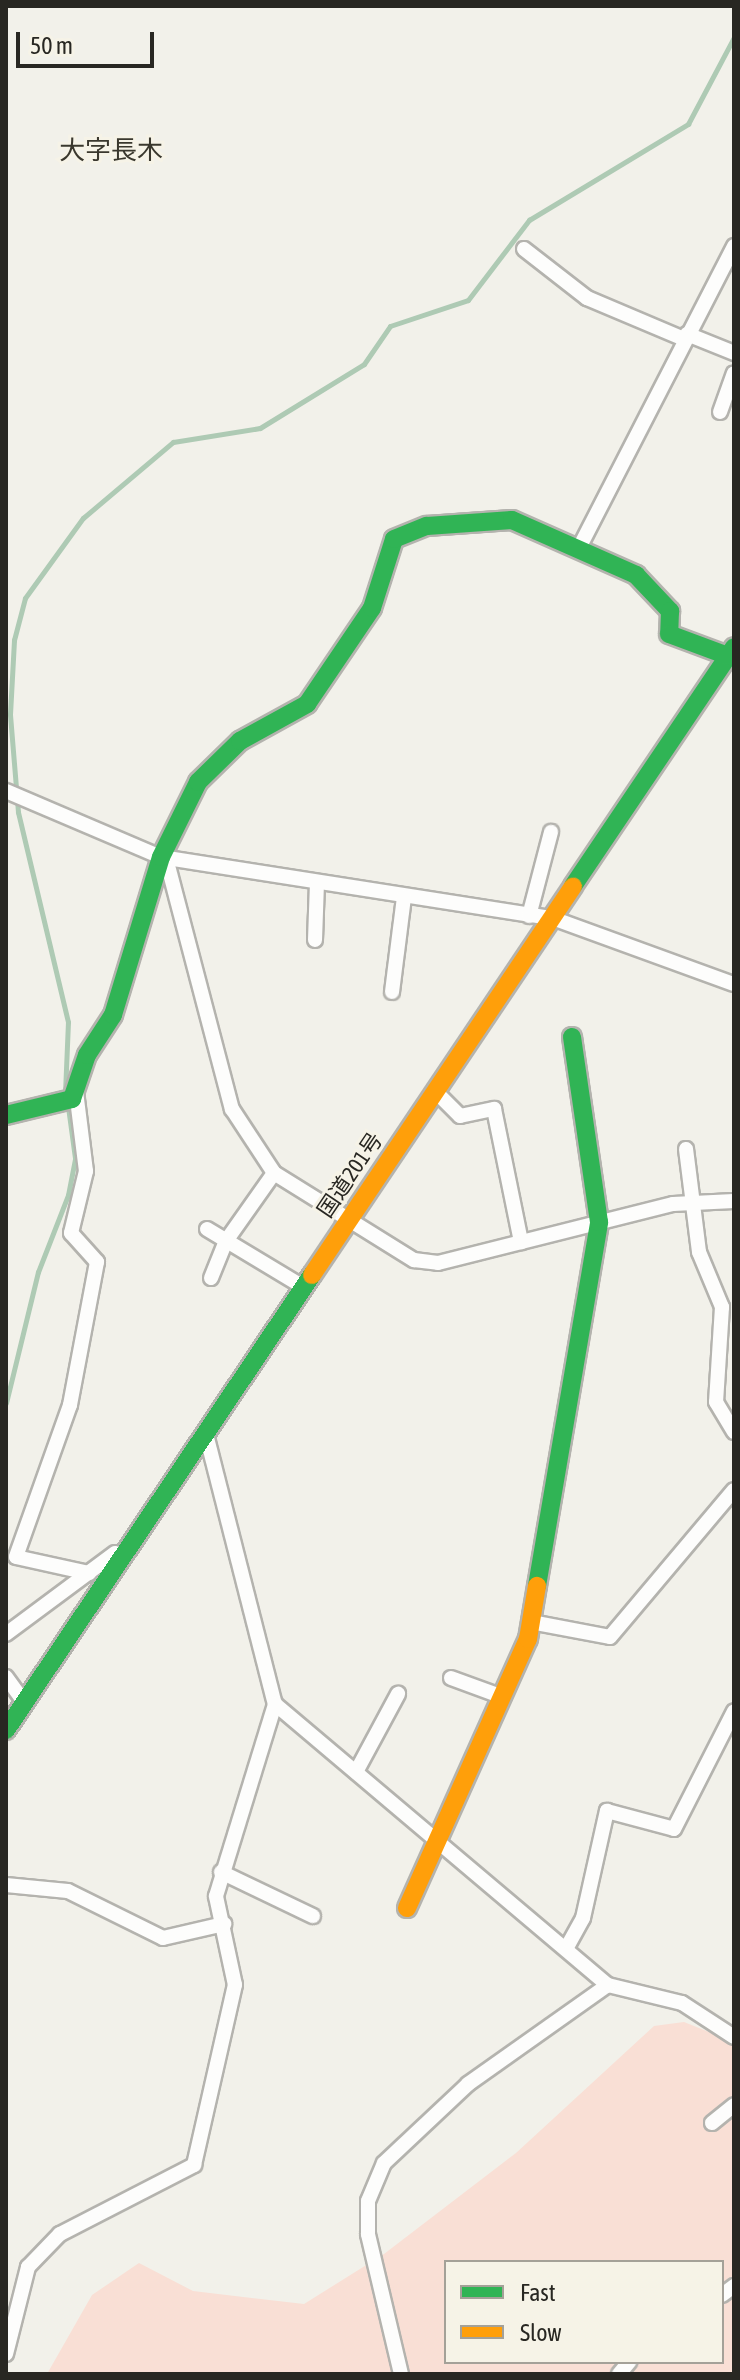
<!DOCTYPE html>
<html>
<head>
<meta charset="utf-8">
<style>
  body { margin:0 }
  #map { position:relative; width:740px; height:2380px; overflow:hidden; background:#f2f1ea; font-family:"Asap Condensed","Noto Sans JP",sans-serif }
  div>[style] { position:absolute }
  .green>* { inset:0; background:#f9dfd5 }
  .stream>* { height:5px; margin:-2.5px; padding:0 2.5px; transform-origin:2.5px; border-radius:2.5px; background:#aecab4 }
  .roads { filter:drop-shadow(2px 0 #b4b3ae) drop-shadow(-2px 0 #b4b3ae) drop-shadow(0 2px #b4b3ae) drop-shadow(0 -2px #b4b3ae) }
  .street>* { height:14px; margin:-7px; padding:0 7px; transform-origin:7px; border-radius:7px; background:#fdfdfc }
  .fast>* { height:18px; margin:-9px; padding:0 9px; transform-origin:9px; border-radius:9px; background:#30b455 }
  .slow>* { height:18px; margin:-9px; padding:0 9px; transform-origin:9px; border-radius:9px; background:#ff9f0a }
  span { translate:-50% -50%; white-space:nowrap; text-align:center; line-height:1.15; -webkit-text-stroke:6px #f6f3e7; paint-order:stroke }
  .street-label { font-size:22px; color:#282722 }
  .quarter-label { font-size:26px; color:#3a382e }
  .frame { position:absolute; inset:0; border:8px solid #282722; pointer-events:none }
  .legend { position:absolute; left:444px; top:2260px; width:280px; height:104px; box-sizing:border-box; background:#f6f3e7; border:2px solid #a4a198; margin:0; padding:10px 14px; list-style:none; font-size:24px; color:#282722 }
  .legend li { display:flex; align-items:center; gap:16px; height:40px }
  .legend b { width:40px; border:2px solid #a4a198 }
  .scale { position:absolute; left:16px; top:32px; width:138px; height:36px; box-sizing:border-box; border:4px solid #282722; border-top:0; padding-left:10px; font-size:24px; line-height:28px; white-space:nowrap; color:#282722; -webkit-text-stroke:6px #f6f3e7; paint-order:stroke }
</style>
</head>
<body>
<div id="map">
  <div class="green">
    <i style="clip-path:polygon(evenodd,684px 2022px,734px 2042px,734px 2374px,47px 2374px,92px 2295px,139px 2263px,193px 2291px,304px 2304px,384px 2254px,516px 2153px,654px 2026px,684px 2022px,446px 2262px,722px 2262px,722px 2362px,446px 2362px,446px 2262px)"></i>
  </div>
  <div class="stream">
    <i style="left:65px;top:1093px;width:71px;rotate:-87.6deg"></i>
    <i style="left:68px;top:1022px;width:216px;rotate:-103.4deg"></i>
    <i style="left:18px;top:812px;width:98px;rotate:-94.7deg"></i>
    <i style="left:10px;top:714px;width:74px;rotate:-86.9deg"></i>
    <i style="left:14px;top:640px;width:43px;rotate:-75.3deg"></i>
    <i style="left:25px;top:598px;width:99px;rotate:-54.1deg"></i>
    <i style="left:83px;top:518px;width:118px;rotate:-40.2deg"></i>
    <i style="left:173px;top:442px;width:88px;rotate:-9.1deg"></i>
    <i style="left:260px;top:428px;width:122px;rotate:-31.6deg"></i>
    <i style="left:364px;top:364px;width:46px;rotate:-55.6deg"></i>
    <i style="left:390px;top:326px;width:82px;rotate:-18.4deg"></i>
    <i style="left:468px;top:300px;width:101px;rotate:-52.7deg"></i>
    <i style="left:529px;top:220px;width:186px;rotate:-31.1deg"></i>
    <i style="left:688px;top:124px;width:98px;rotate:-62.1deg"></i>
    <i style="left:6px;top:1403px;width:135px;rotate:-76.3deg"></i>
    <i style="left:38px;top:1272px;width:83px;rotate:-68.7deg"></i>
    <i style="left:68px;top:1195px;width:38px;rotate:-79deg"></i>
    <i style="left:75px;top:1158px;width:51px;rotate:-97.8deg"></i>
  </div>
  <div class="roads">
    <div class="street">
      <i style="left:524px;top:249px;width:80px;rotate:37.9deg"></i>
      <i style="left:587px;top:298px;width:105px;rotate:22.9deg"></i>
      <i style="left:687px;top:334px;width:51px;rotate:22deg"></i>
      <i style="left:720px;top:412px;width:41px;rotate:-70.3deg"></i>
      <i style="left:578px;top:550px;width:342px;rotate:-62.8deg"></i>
      <i style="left:6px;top:791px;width:168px;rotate:23.1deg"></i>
      <i style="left:161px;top:857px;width:399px;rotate:8.9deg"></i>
      <i style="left:555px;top:919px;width:190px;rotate:20deg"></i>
      <i style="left:166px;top:858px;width:260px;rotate:75.3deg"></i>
      <i style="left:232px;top:1109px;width:77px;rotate:56.7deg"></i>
      <i style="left:274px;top:1173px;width:165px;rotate:31.9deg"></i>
      <i style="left:414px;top:1260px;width:24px;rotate:7deg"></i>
      <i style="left:438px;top:1263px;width:242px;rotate:-14.1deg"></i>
      <i style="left:673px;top:1204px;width:61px;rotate:-2.8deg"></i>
      <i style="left:529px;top:916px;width:87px;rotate:-75.3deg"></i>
      <i style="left:315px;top:940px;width:57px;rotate:-88deg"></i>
      <i style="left:392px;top:992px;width:96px;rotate:-82.8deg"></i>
      <i style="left:76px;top:1091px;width:81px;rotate:82.9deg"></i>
      <i style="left:86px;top:1171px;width:64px;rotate:103.6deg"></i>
      <i style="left:71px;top:1233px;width:39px;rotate:48deg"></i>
      <i style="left:97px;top:1262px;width:146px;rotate:100.7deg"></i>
      <i style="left:70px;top:1405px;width:161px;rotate:109.6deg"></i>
      <i style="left:16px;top:1557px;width:75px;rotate:12.4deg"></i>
      <i style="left:436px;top:1092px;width:34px;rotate:45deg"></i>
      <i style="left:460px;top:1116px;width:35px;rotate:-12deg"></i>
      <i style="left:494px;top:1109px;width:136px;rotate:78.5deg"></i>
      <i style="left:686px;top:1149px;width:104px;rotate:82.8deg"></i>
      <i style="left:699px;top:1252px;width:60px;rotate:67.3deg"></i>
      <i style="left:722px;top:1307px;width:95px;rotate:93.6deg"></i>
      <i style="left:716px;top:1402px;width:35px;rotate:59deg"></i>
      <i style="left:207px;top:1229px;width:112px;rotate:31.1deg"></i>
      <i style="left:211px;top:1278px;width:40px;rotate:-68deg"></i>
      <i style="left:226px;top:1241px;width:83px;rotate:-54.8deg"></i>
      <i style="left:206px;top:1434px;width:279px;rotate:75.7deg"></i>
      <i style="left:275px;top:1704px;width:436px;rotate:40.2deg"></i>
      <i style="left:608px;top:1985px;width:76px;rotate:13.7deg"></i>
      <i style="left:682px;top:2003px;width:62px;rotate:33.2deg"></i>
      <i style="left:531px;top:1622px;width:80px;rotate:10.8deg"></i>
      <i style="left:610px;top:1637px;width:192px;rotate:-49.9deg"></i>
      <i style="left:6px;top:1634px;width:136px;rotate:-36.6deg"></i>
      <i style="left:6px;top:1677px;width:31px;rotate:54deg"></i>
      <i style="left:451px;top:1678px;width:55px;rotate:20.1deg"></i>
      <i style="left:356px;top:1772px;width:89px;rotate:-61.7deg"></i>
      <i style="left:221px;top:1872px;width:102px;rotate:25.6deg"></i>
      <i style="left:6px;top:1885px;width:62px;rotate:5.5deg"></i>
      <i style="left:68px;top:1891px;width:106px;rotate:26.3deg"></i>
      <i style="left:163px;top:1938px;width:63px;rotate:-12.9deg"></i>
      <i style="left:567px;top:1947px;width:33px;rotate:-61deg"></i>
      <i style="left:583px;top:1918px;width:110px;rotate:-77.4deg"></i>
      <i style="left:607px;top:1811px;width:69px;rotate:15deg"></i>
      <i style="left:674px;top:1829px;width:132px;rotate:-63deg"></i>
      <i style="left:712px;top:2123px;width:28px;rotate:-39deg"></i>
      <i style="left:722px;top:2295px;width:15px;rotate:-37deg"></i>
      <i style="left:6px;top:2354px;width:90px;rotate:-75.8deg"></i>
      <i style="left:28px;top:2267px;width:46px;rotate:-45.9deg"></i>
      <i style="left:60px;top:2234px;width:151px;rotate:-27.2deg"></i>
      <i style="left:194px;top:2165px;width:185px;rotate:-77.2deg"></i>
      <i style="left:235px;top:1985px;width:91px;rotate:-102.1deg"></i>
      <i style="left:216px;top:1896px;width:201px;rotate:-72.9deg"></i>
      <i style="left:401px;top:2374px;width:144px;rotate:-103.3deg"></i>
      <i style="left:368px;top:2234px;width:33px;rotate:-90deg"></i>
      <i style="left:368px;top:2201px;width:41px;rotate:-67.2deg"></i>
      <i style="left:384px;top:2163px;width:115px;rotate:-43.2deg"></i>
      <i style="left:468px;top:2084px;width:171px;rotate:-35.3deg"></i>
      <i style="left:619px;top:2374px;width:16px;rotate:-50deg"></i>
    </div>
    <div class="fast">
      <i style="left:573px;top:886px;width:288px;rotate:-56deg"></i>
      <i style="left:6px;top:1115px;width:68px;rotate:-13.6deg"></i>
      <i style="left:72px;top:1099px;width:46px;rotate:-71.2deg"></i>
      <i style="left:87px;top:1055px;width:48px;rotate:-57deg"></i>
      <i style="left:113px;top:1015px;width:165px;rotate:-73.1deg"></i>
      <i style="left:161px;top:857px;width:84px;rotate:-63.7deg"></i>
      <i style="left:198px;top:782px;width:59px;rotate:-44.3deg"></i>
      <i style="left:240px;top:741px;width:77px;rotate:-28.9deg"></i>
      <i style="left:307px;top:704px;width:116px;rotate:-55.9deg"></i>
      <i style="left:372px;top:608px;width:72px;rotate:-72.3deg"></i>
      <i style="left:394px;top:539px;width:35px;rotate:-22deg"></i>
      <i style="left:427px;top:526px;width:85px;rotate:-4deg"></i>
      <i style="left:512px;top:520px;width:136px;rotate:23.9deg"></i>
      <i style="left:636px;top:575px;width:50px;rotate:46.6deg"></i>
      <i style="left:670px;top:611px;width:23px;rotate:92deg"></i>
      <i style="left:669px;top:634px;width:63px;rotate:20.4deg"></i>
      <i style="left:537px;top:1586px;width:369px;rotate:-80.3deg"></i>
      <i style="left:599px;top:1222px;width:187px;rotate:-98.3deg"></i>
      <i style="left:6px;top:1730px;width:548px;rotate:-56.08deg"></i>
    </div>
    <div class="slow">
      <i style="left:312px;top:1275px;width:468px;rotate:-56.1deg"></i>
      <i style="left:407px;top:1908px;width:295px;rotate:-65.8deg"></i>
      <i style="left:528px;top:1639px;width:54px;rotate:-80.4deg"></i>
    </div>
  </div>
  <div class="street-label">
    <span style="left:350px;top:1175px;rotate:-56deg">国道201号</span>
  </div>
  <div class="quarter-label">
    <span style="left:111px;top:151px">大字長木</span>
  </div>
  <div class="frame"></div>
  <ul class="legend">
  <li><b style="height:10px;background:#30b455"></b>Fast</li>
  <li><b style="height:10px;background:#ff9f0a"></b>Slow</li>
  </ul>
  <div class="scale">50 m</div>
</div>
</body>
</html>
